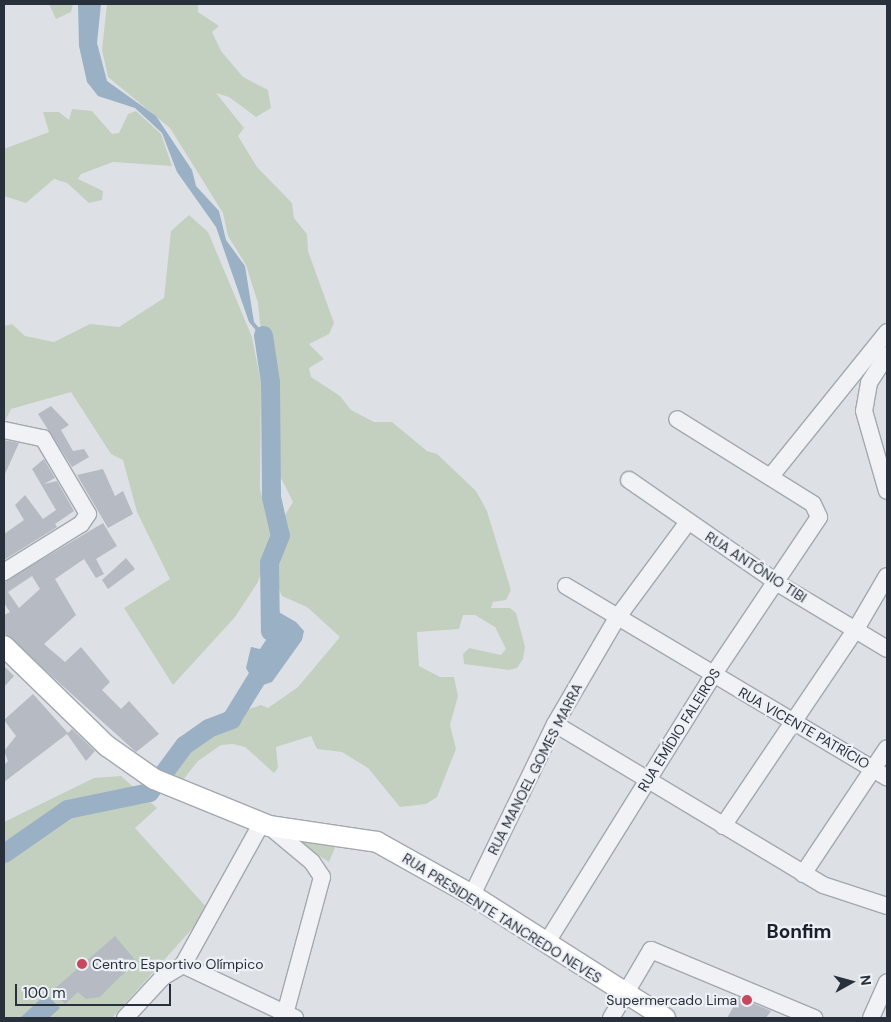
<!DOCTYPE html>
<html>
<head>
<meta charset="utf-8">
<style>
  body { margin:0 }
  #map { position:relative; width:891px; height:1022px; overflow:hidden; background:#dde1e6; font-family:"DM Sans",sans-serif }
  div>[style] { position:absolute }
  .green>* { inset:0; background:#c4d0bf }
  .water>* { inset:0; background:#9ab0c5 }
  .river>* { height:19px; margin:-9.5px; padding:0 9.5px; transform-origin:9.5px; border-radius:9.5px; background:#9ab0c5 }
  .building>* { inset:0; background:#b5bac3 }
  .roads { filter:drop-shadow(1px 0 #a3a8b0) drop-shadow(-1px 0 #a3a8b0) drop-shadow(0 1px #a3a8b0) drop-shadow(0 -1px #a3a8b0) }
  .minor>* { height:16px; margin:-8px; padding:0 8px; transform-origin:8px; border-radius:8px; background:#f0f2f5 }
  .major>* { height:20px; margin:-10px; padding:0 10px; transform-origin:10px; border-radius:10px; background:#fff }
  .dots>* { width:14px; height:14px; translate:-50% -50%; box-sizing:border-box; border:2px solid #edf0f4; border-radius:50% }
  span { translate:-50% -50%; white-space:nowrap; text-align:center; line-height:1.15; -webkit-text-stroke:4.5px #edf0f4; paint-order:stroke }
  .street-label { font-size:14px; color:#28303c }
  .poi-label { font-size:14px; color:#28303c }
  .left { translate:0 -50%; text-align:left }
  .right { translate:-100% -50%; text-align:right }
  .district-label { font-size:19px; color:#1a212d; font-weight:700 }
  .frame { position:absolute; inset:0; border:5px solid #28303c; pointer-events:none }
  .north { position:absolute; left:826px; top:957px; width:50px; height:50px; -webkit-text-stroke:4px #edf0f4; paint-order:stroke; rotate:83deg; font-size:14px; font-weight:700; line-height:20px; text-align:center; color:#28303c }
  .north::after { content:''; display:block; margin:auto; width:18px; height:22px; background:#28303c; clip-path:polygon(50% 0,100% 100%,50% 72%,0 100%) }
  .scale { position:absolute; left:15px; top:984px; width:156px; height:22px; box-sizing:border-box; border:2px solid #28303c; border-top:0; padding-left:6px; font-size:15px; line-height:18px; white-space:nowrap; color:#28303c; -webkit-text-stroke:4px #edf0f4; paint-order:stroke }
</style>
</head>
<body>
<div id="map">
  <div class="green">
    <i style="clip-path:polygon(49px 4px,73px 4px,71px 12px,56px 19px)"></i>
    <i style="clip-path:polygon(107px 4px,198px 4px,198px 12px,219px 26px,212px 32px,221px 51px,243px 77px,268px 90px,271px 108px,256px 117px,229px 97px,216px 93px,244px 128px,238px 136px,257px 167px,292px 203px,294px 218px,307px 234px,308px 251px,334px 323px,329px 334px,309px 344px,324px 359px,309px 368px,311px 377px,340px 396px,351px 410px,374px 422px,392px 422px,427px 451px,437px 454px,476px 491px,487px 511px,511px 590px,506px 600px,493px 602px,491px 608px,510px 608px,516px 613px,525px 647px,523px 659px,517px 668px,509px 670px,464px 664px,463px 654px,469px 648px,501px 655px,506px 649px,495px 627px,475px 615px,463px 615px,459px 629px,417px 632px,419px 666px,440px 677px,454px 677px,458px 696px,450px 725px,456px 749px,437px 797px,426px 804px,400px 807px,368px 768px,342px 752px,317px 749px,311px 736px,276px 747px,278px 768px,274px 773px,245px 747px,233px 744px,221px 745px,198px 761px,182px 781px,170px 775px,188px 751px,214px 731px,246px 710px,261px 705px,268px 708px,298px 687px,340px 637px,307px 607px,282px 596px,274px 578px,288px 534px,282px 520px,293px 502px,276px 468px,277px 381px,267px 336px,260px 324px,258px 303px,246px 265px,228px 236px,223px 213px,170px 128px,108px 77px,102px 50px)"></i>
    <i style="clip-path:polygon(72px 109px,92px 111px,112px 134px,119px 133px,128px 114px,136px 111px,161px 134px,172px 166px,113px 162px,81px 174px,78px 179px,103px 191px,102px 200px,89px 203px,67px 183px,54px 179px,26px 203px,4px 196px,4px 149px,49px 132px,43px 112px,59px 112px,69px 120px)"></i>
    <i style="clip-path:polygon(189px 215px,208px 232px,252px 337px,261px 383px,260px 489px,272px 537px,258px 582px,235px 617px,173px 685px,124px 608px,170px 579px,137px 512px,123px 460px,111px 454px,71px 392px,11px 409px,4px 423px,4px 326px,12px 324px,25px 336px,54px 342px,90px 324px,119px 327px,164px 298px,171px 231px)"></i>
    <i style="clip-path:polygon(121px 776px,157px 808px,135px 828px,209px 910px,112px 1018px,4px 1018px,4px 822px,94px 778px)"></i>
    <i style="clip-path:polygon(288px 836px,337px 843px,329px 862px)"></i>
  </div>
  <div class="water">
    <i style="clip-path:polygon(78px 4px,101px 4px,97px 43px,107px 81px,156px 116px,192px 170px,196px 186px,219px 211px,226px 240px,245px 266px,254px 322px,266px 336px,267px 362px,262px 338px,249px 322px,216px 227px,177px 172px,162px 133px,135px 108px,98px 96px,87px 82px,79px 46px)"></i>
    <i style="clip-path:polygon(270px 607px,296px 622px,304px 631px,302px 640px,272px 682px,257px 687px,246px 668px,251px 647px,260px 649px,270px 634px)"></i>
    <i style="clip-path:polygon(46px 994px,60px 1008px,49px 1018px,20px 1018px)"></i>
  </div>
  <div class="river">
    <i style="left:263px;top:335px;width:48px;rotate:81.5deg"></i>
    <i style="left:270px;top:382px;width:115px;rotate:89.5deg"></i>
    <i style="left:271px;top:497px;width:39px;rotate:77deg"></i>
    <i style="left:280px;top:535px;width:29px;rotate:112deg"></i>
    <i style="left:269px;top:562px;width:69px;rotate:89.2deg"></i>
    <i style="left:4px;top:853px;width:77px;rotate:-34.9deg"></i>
    <i style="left:67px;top:809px;width:84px;rotate:-11.7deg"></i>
    <i style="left:149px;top:792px;width:59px;rotate:-53.3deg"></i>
    <i style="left:184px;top:745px;width:29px;rotate:-35deg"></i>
    <i style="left:208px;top:728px;width:25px;rotate:-21deg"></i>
    <i style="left:231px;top:719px;width:67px;rotate:-58.4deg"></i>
  </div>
  <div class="building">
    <i style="clip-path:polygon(51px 406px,69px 425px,61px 430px,73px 451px,84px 449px,89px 457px,72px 467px,38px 414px)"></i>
    <i style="clip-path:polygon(4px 440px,19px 443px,4px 476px)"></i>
    <i style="clip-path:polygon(44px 459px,55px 478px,44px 484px,57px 481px,74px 511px,55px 524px,57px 527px,4px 560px,4px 534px,24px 520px,15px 505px,25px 495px,43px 519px,56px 510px,32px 469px)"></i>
    <i style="clip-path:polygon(103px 469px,115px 496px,123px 491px,133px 514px,108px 528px,77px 475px)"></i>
    <i style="clip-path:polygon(evenodd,103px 523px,117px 546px,96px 559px,104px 574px,96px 578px,84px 559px,55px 579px,76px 615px,44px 644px,65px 662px,81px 647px,110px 682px,102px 690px,121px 709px,129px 701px,159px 734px,136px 752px,4px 633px,4px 615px,10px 612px,4px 603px,4px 582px,103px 523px,32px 576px,40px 589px,19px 608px,8px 592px,32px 576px)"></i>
    <i style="clip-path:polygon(126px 558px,135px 569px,108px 589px,102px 580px)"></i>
    <i style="clip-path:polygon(4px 666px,14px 676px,4px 687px)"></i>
    <i style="clip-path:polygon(33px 694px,68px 733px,72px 729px,95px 751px,86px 761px,67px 734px,4px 782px,4px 765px,8px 761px,4px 751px,16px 736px,4px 720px)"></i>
    <i style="clip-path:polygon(115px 936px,136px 961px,100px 997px,86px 999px,78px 992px,65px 1004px,52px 991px)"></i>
    <i style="clip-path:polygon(739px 997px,771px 1011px,766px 1018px,727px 1018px)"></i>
  </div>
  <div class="roads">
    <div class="minor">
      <i style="left:887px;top:355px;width:33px;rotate:123deg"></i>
      <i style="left:869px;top:383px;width:28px;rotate:100deg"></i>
      <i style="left:864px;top:411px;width:83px;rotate:74deg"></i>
      <i style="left:4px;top:430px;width:40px;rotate:12deg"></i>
      <i style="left:43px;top:438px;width:88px;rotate:59.4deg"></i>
      <i style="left:88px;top:514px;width:12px;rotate:125deg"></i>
      <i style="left:81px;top:524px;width:91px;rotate:148.1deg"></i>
      <i style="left:771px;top:476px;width:185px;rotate:-51.1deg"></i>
      <i style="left:629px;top:480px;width:183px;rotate:34.7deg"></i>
      <i style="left:779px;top:584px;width:126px;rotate:31deg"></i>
      <i style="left:566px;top:586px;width:374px;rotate:30.8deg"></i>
      <i style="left:555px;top:724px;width:313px;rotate:31deg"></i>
      <i style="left:823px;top:885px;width:67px;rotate:18.2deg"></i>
      <i style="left:269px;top:826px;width:56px;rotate:39.9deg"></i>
      <i style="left:312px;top:862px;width:18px;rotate:56deg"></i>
      <i style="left:322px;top:877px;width:146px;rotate:105.1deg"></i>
      <i style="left:723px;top:826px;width:238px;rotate:-56deg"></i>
      <i style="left:856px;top:629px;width:61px;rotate:-59.7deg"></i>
      <i style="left:803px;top:874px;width:151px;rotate:-56.3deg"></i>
      <i style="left:472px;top:895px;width:190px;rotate:-64.1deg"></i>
      <i style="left:555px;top:724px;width:123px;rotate:-59.7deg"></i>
      <i style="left:617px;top:618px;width:119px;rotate:-53.5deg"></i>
      <i style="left:547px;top:942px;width:314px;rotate:-58.1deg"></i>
      <i style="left:713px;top:675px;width:190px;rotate:-56.1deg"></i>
      <i style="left:819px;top:517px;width:14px;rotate:-115deg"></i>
      <i style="left:813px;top:504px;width:160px;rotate:-148deg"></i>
      <i style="left:183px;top:965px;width:124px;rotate:25.3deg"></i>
      <i style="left:125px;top:1018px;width:56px;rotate:-47.2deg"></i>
      <i style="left:163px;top:977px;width:23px;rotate:-31deg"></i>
      <i style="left:183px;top:965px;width:161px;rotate:-61deg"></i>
      <i style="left:611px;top:1018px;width:79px;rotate:-59.5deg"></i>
      <i style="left:651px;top:950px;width:177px;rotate:22.6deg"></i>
      <i style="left:871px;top:1018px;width:39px;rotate:-66deg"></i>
    </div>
    <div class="major">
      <i style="left:4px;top:646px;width:144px;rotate:44.2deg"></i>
      <i style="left:107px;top:746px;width:57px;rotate:35.1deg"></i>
      <i style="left:154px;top:779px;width:124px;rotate:22.2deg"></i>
      <i style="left:269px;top:826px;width:109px;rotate:8.4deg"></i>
      <i style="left:377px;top:842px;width:109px;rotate:29.2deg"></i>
      <i style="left:472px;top:895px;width:229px;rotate:32.5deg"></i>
    </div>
  </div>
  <div class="dots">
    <i style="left:82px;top:964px;background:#c5485e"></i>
    <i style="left:747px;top:1000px;background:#c5485e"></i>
  </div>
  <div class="street-label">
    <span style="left:756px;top:567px;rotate:33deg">RUA ANTÔNIO TIBI</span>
    <span style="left:804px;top:728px;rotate:30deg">RUA VICENTE PATRÍCIO</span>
    <span style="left:679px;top:730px;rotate:-58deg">RUA EMÍDIO FALEIROS</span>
    <span style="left:535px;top:769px;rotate:-63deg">RUA MANOEL GOMES MARRA</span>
    <span style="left:502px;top:918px;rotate:32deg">RUA PRESIDENTE TANCREDO NEVES</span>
  </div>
  <div class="poi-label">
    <span class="left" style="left:92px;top:964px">Centro Esportivo Olímpico</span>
    <span class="right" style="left:737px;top:1000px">Supermercado Lima</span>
  </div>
  <div class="district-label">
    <span style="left:799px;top:932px">Bonfim</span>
  </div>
  <div class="frame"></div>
  <div class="north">N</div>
  <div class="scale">100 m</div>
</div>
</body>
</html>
